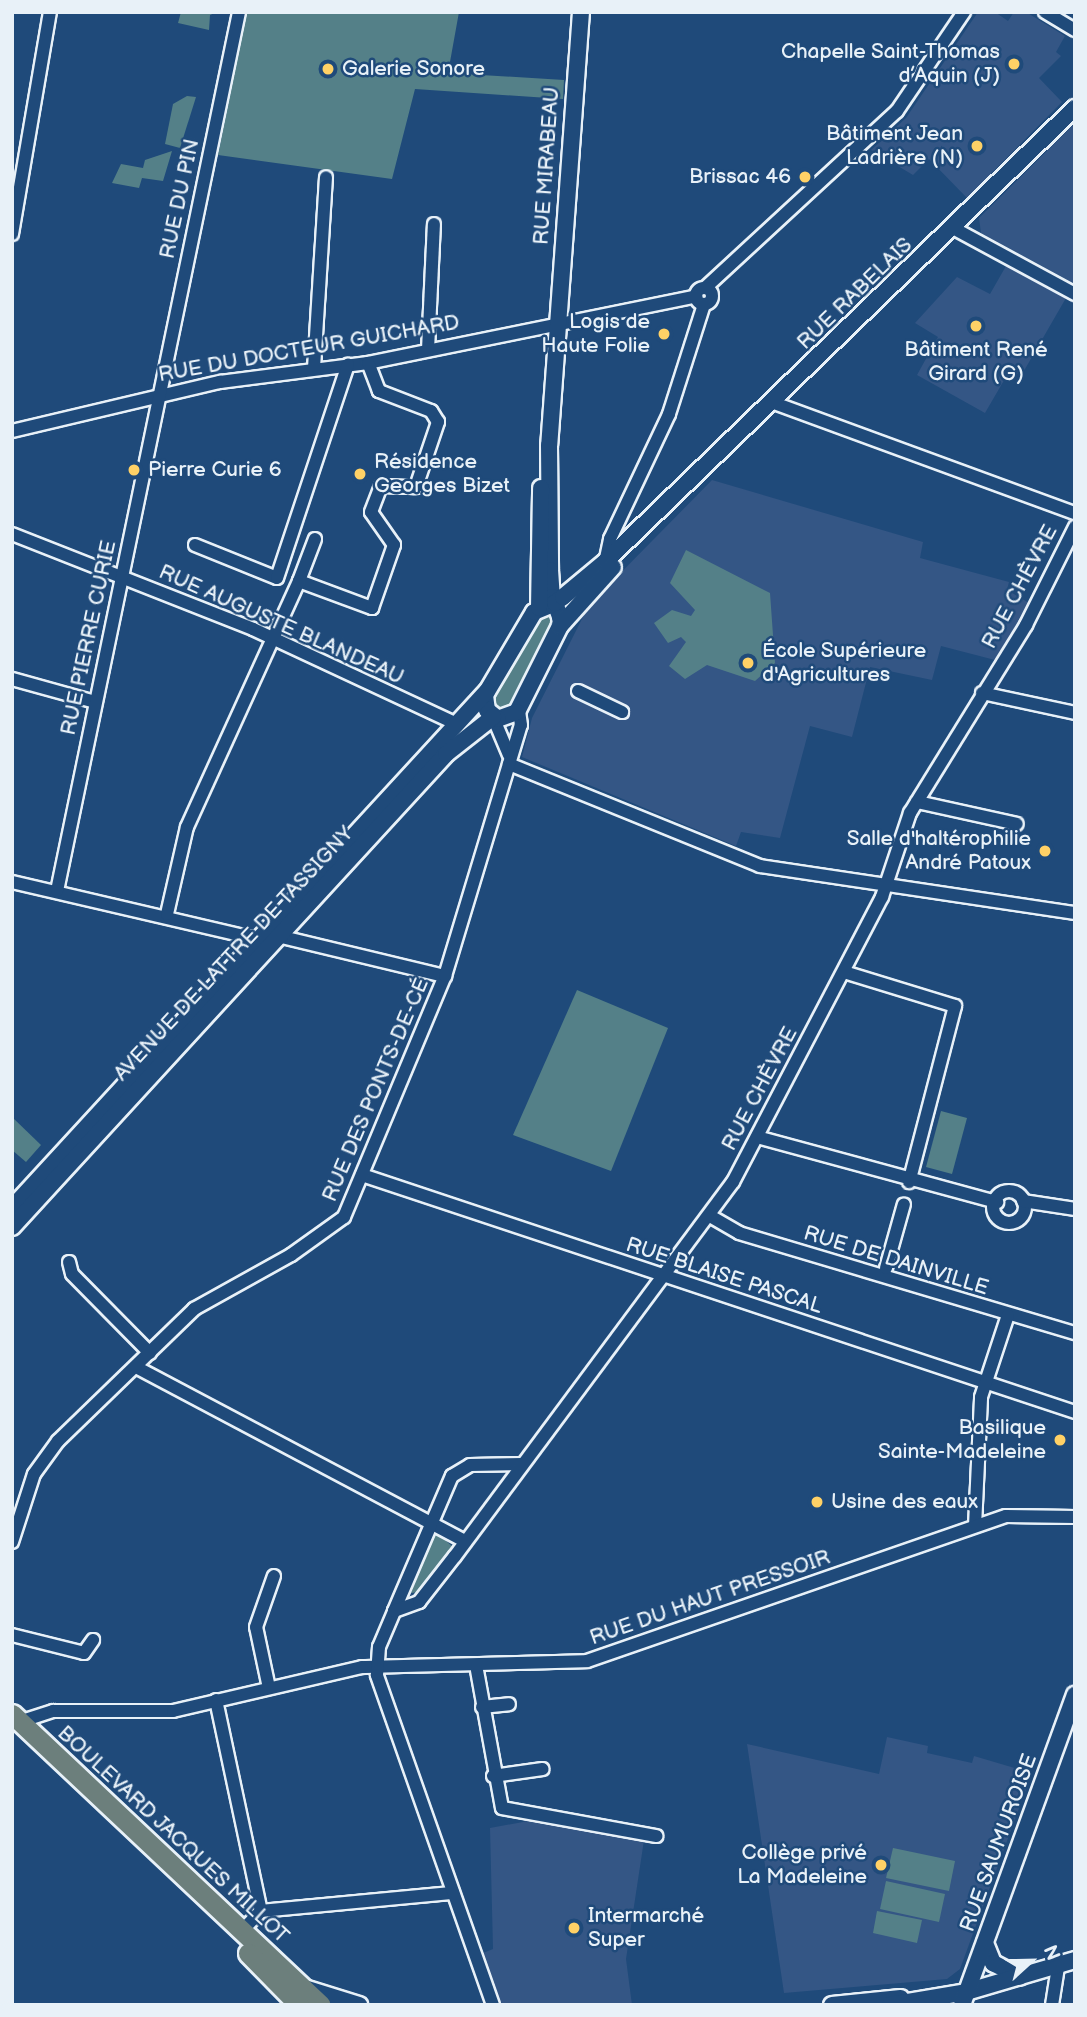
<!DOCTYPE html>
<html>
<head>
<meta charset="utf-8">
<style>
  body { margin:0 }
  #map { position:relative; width:1087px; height:2017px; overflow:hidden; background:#1f4a7a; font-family:"Balsamiq Sans",sans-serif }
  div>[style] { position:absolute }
  .built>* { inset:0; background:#345685 }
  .green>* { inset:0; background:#548088 }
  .roads { filter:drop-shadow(2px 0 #e8f1f8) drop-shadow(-2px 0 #e8f1f8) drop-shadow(0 2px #e8f1f8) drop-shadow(0 -2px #e8f1f8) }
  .street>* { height:12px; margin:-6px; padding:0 6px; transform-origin:6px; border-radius:6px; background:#1f4a7a }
  .street>.ring { margin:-6px; padding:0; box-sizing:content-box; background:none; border:12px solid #1f4a7a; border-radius:50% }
  .secondary>* { height:16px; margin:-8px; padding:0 8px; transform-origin:8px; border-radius:8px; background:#1f4a7a }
  .primary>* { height:19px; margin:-9.5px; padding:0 9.5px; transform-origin:9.5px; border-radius:9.5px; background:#6c7f7c }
  .dots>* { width:19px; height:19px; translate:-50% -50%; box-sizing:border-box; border:4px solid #1f4a7a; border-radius:50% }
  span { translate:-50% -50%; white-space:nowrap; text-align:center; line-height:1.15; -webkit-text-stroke:5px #1f4a7a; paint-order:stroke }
  .poi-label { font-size:21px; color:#e8f1f8 }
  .right { translate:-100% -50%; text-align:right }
  .left { translate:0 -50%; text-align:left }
  .street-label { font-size:21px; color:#e8f1f8 }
  .frame { position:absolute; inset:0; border:14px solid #e8f1f8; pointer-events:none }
  .north { position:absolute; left:996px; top:1926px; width:70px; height:70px; -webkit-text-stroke:5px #1f4a7a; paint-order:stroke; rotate:68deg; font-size:19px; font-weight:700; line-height:28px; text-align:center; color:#e8f1f8 }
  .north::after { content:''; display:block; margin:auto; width:24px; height:32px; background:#e8f1f8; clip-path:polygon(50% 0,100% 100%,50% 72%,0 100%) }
</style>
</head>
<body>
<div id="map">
  <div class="built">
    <i style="clip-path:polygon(978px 12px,995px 12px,1008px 21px,1014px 12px,1026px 12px,1065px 36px,1056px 52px,1061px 56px,1039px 78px,1062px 102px,967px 198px,929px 159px,913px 175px,871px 150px,906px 118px)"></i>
    <i style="clip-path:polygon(1075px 123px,1075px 284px,981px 233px,979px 218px)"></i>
    <i style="clip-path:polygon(1006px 266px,1066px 298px,1021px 376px,1010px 370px,985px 413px,917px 375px,938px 337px,915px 323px,957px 277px,990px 294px)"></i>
    <i style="clip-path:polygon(712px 480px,923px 542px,920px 558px,1009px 582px,1007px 590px,1029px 603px,995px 660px,941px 646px,932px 680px,870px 667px,852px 737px,810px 726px,780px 838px,741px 832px,736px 846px,522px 757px,532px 718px,589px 605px)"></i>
    <i style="clip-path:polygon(887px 1737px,928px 1746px,927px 1753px,972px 1763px,974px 1756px,1032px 1773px,960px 1969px,947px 1979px,784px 1993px,747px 1744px,879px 1774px)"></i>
    <i style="clip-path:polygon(545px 1818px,644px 1840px,626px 1959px,632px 2005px,502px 2005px,483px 1953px,493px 1949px,490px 1828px)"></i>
  </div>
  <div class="green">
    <i style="clip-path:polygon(181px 12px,217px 12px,210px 15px,209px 30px,178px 23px)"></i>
    <i style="clip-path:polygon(247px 12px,459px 12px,448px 73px,564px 80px,563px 99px,415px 89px,392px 179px,218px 155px)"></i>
    <i style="clip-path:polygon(187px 96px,196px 97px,180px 148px,165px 144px,173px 104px)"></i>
    <i style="clip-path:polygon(172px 151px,163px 181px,142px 178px,139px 188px,112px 183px,121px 164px,143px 168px,145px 160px)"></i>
    <i style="clip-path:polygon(686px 550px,770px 593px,775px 663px,755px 681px,707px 665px,685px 679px,669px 666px,686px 642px,681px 637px,668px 643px,654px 623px,672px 610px,691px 616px,695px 610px,670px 583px)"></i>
    <i style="clip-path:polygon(549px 617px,553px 623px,512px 706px,503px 712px,493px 707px,492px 694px,541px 618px)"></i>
    <i style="clip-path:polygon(577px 990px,668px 1028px,611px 1171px,513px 1135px)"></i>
    <i style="clip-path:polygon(941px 1111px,967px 1118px,952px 1174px,926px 1167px)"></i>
    <i style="clip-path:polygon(12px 1117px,41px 1145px,26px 1162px,12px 1150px)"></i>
    <i style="clip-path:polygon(434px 1530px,453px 1547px,419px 1592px,411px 1593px)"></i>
    <i style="clip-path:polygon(893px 1848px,955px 1861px,949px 1891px,886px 1878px)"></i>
    <i style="clip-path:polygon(886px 1881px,945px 1894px,939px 1922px,880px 1909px)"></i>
    <i style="clip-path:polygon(877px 1911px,922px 1920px,917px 1943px,873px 1933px)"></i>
  </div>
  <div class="roads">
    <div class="street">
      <i style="left:1045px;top:12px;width:35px;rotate:31deg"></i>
      <i style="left:953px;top:228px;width:139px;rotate:28.4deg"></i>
      <i style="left:12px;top:234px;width:225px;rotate:-80.3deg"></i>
      <i style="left:705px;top:288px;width:261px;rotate:-42.7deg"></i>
      <i style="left:897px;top:111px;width:120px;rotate:-55.9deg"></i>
      <i class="ring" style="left:696px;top:288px;width:4px;height:4px"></i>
      <i style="left:428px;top:350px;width:126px;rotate:-87.3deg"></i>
      <i style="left:314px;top:368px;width:191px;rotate:-86.4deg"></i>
      <i style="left:774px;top:403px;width:320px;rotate:20.1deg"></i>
      <i style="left:12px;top:431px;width:214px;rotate:-13.3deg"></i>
      <i style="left:220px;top:382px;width:149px;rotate:-7.3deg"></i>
      <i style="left:368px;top:363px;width:335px;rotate:-11.5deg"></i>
      <i style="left:12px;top:534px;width:259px;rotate:21.5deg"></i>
      <i style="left:253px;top:629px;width:223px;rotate:25deg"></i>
      <i style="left:315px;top:539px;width:45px;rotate:110.9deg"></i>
      <i style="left:299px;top:581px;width:78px;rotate:20.3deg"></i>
      <i style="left:372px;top:608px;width:67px;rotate:-70.8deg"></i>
      <i style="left:394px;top:545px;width:40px;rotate:-124.9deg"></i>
      <i style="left:371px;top:512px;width:28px;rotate:-69deg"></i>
      <i style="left:381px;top:486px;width:35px;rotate:2deg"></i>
      <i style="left:416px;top:487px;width:69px;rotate:-71.3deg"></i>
      <i style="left:438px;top:422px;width:13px;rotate:-122deg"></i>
      <i style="left:431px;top:411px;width:56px;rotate:-159deg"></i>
      <i style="left:379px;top:391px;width:30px;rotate:-111deg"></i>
      <i style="left:195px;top:545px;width:88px;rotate:21.9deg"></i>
      <i style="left:277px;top:578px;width:225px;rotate:-71.6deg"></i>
      <i style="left:605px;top:563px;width:25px;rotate:-78deg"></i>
      <i style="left:610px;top:539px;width:138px;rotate:-64.7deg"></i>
      <i style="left:669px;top:414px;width:115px;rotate:-72.3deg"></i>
      <i style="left:12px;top:679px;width:86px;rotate:15.5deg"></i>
      <i style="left:578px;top:691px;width:49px;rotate:25.5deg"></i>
      <i style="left:982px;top:693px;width:95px;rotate:12.1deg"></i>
      <i style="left:493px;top:717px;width:41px;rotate:67.2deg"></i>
      <i style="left:509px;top:764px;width:271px;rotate:22.1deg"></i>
      <i style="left:760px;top:866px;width:318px;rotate:8.5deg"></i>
      <i style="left:917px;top:802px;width:102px;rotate:12.4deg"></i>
      <i style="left:12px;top:882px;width:252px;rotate:13.1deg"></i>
      <i style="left:57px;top:891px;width:898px;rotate:-78.3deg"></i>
      <i style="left:167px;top:914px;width:89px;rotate:-77.1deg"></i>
      <i style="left:187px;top:827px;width:270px;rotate:-65.5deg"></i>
      <i style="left:278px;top:936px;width:172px;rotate:13.5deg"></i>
      <i style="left:844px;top:972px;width:116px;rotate:17deg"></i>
      <i style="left:955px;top:1006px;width:182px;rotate:104.6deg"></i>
      <i style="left:757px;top:1137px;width:249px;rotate:15.2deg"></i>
      <i style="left:362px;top:1175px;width:751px;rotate:18.39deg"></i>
      <i class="ring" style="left:993px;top:1191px;width:20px;height:20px"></i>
      <i style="left:1023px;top:1201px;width:53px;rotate:8.7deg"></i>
      <i style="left:710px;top:1216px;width:34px;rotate:30deg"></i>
      <i style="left:739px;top:1233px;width:351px;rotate:16.6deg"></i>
      <i style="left:69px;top:1262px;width:12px;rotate:76deg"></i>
      <i style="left:72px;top:1274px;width:111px;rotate:45.4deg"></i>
      <i style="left:886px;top:1268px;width:66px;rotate:-74.3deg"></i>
      <i style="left:136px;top:1367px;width:371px;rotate:27.9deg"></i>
      <i style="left:975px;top:1526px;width:129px;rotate:-87.3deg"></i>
      <i style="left:981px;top:1397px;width:86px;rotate:-71.8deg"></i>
      <i style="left:12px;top:1542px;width:71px;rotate:-72.1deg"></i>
      <i style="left:34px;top:1474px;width:41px;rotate:-54deg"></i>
      <i style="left:58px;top:1441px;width:190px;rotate:-44.1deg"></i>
      <i style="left:194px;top:1309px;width:111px;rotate:-29.1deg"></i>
      <i style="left:291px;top:1255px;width:65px;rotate:-35.6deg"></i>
      <i style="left:344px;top:1217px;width:261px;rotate:-67.3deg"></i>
      <i style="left:445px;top:976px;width:262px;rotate:-73.2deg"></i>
      <i style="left:521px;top:725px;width:15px;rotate:-98deg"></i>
      <i style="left:394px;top:1611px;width:147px;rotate:-66.8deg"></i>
      <i style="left:452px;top:1476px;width:21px;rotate:-31deg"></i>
      <i style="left:470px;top:1465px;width:52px;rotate:-1.1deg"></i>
      <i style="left:12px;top:1635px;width:74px;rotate:14deg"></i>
      <i style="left:84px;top:1653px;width:16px;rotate:-55deg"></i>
      <i style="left:476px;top:1665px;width:145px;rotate:79.7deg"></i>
      <i style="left:502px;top:1808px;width:157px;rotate:10.3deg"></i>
      <i style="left:269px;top:1688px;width:62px;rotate:-102deg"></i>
      <i style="left:256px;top:1627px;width:54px;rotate:-70.6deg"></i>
      <i style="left:216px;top:1700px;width:216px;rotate:78deg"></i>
      <i style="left:261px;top:1911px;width:29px;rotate:134deg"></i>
      <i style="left:482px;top:1707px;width:27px;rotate:-6deg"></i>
      <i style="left:19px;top:1722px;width:36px;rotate:-18deg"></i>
      <i style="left:53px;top:1711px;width:120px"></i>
      <i style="left:173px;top:1711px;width:194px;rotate:-13.1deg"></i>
      <i style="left:362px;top:1667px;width:225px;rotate:-1.5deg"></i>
      <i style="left:587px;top:1661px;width:443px;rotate:-19.1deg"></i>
      <i style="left:1006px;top:1516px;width:69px;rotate:0.8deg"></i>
      <i style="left:493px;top:1776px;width:50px;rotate:-8deg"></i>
      <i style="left:261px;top:1911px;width:193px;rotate:-5.4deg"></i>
      <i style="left:493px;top:2005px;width:350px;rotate:-109.4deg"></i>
      <i style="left:377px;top:1675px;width:28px;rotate:-86deg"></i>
      <i style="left:379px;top:1647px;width:39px;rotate:-67deg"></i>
      <i style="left:394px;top:1611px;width:27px;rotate:-20deg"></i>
      <i style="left:419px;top:1602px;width:58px;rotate:-52deg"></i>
      <i style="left:455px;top:1556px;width:466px;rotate:-53.4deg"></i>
      <i style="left:733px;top:1182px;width:322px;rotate:-62.4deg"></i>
      <i style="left:882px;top:897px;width:89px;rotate:-71.6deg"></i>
      <i style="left:910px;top:813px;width:221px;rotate:-58.3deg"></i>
      <i style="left:1026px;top:625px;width:110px;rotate:-63.4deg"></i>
      <i style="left:1052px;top:2005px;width:39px;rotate:-81deg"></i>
    </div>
    <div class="secondary">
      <i style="left:581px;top:12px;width:434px;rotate:94.2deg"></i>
      <i style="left:549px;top:445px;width:125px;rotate:89.5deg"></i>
      <i style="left:550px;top:570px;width:27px;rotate:86deg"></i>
      <i style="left:552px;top:597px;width:7px;rotate:63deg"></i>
      <i style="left:555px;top:603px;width:15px;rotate:70deg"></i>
      <i style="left:560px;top:617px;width:7px;rotate:82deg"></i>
      <i style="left:561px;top:624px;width:98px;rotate:116.6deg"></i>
      <i style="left:517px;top:712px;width:20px;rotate:160deg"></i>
      <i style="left:498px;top:719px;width:14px;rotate:-141deg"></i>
      <i style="left:487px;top:710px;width:15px;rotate:-98deg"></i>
      <i style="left:485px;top:695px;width:96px;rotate:-59.4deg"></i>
      <i style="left:534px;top:612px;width:23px;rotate:-23deg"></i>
      <i style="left:555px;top:603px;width:10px;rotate:-37deg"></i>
      <i style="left:563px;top:597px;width:56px;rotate:-39.9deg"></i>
      <i style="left:606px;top:561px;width:652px;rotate:-44.01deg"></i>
      <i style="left:539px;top:608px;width:120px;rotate:-89deg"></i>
      <i style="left:560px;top:626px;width:79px;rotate:-48.1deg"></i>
      <i style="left:12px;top:1208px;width:702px;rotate:-47.42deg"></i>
      <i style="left:12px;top:1227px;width:642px;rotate:-47.46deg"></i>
      <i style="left:446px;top:754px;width:60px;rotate:-38.2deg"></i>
      <i style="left:985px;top:1943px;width:22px;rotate:68deg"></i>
      <i style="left:993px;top:1963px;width:30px;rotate:27deg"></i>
      <i style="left:304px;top:1988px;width:58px;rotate:17.2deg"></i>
      <i style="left:832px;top:2005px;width:69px;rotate:-5.8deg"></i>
      <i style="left:890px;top:2005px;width:77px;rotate:-9.7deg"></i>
      <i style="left:966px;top:1992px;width:114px;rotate:-16.4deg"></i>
      <i style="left:962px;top:2005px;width:330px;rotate:-70deg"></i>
    </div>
    <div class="primary">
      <i style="left:12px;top:1714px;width:424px;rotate:43.3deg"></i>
      <i style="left:248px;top:1953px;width:73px;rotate:45.6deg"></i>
    </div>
  </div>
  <div class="dots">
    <i style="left:1014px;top:64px;background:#ffd166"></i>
    <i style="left:328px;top:69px;background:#ffd166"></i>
    <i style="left:977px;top:146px;background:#ffd166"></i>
    <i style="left:805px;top:177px;background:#ffd166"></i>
    <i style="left:976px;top:326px;background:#ffd166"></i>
    <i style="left:664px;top:334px;background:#ffd166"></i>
    <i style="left:134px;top:470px;background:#ffd166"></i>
    <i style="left:360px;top:474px;background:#ffd166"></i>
    <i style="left:748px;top:663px;background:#ffd166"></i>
    <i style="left:1045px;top:851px;background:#ffd166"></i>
    <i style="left:1060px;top:1440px;background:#ffd166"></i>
    <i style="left:817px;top:1502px;background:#ffd166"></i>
    <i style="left:881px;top:1865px;background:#ffd166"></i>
    <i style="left:574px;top:1928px;background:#ffd166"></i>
  </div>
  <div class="poi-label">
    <span class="right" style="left:1000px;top:64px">Chapelle Saint-Thomas<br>d’Aquin (J)</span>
    <span class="left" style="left:342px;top:69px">Galerie Sonore</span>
    <span class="right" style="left:963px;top:146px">Bâtiment Jean<br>Ladrière (N)</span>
    <span class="right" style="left:791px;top:177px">Brissac 46</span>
    <span class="right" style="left:650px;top:334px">Logis de<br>Haute Folie</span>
    <span style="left:976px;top:362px">Bâtiment René<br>Girard (G)</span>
    <span class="left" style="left:374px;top:474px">Résidence<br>Georges Bizet</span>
    <span class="left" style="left:148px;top:470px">Pierre Curie 6</span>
    <span class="left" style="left:762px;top:663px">École Supérieure<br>d'Agricultures</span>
    <span class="right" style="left:1031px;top:851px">Salle d'haltérophilie<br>André Patoux</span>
    <span class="right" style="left:1046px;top:1440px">Basilique<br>Sainte-Madeleine</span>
    <span class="left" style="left:831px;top:1502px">Usine des eaux</span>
    <span class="right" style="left:867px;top:1865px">Collège privé<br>La Madeleine</span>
    <span class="left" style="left:588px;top:1928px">Intermarché<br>Super</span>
  </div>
  <div class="street-label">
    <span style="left:547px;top:166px;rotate:-86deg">RUE MIRABEAU</span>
    <span style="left:180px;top:199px;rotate:-78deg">RUE DU PIN</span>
    <span style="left:855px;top:294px;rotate:-44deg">RUE RABELAIS</span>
    <span style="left:309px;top:349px;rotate:-10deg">RUE DU DOCTEUR GUICHARD</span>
    <span style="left:1020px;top:587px;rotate:-62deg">RUE CHÈVRE</span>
    <span style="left:281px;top:625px;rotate:24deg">RUE AUGUSTE BLANDEAU</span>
    <span style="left:89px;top:638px;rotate:-78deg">RUE PIERRE CURIE</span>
    <span style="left:234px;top:954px;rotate:-47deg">AVENUE DE LATTRE DE TASSIGNY</span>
    <span style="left:760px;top:1089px;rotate:-62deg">RUE CHÈVRE</span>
    <span style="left:376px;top:1090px;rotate:-67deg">RUE DES PONTS-DE-CÉ</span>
    <span style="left:896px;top:1261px;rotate:17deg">RUE DE DAINVILLE</span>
    <span style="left:724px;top:1276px;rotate:18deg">RUE BLAISE PASCAL</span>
    <span style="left:710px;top:1598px;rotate:-19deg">RUE DU HAUT PRESSOIR</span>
    <span style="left:173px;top:1835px;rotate:43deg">BOULEVARD JACQUES MILLOT</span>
    <span style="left:999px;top:1843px;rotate:-70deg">RUE SAUMUROISE</span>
  </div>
  <div class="frame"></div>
  <div class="north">N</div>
</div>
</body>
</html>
